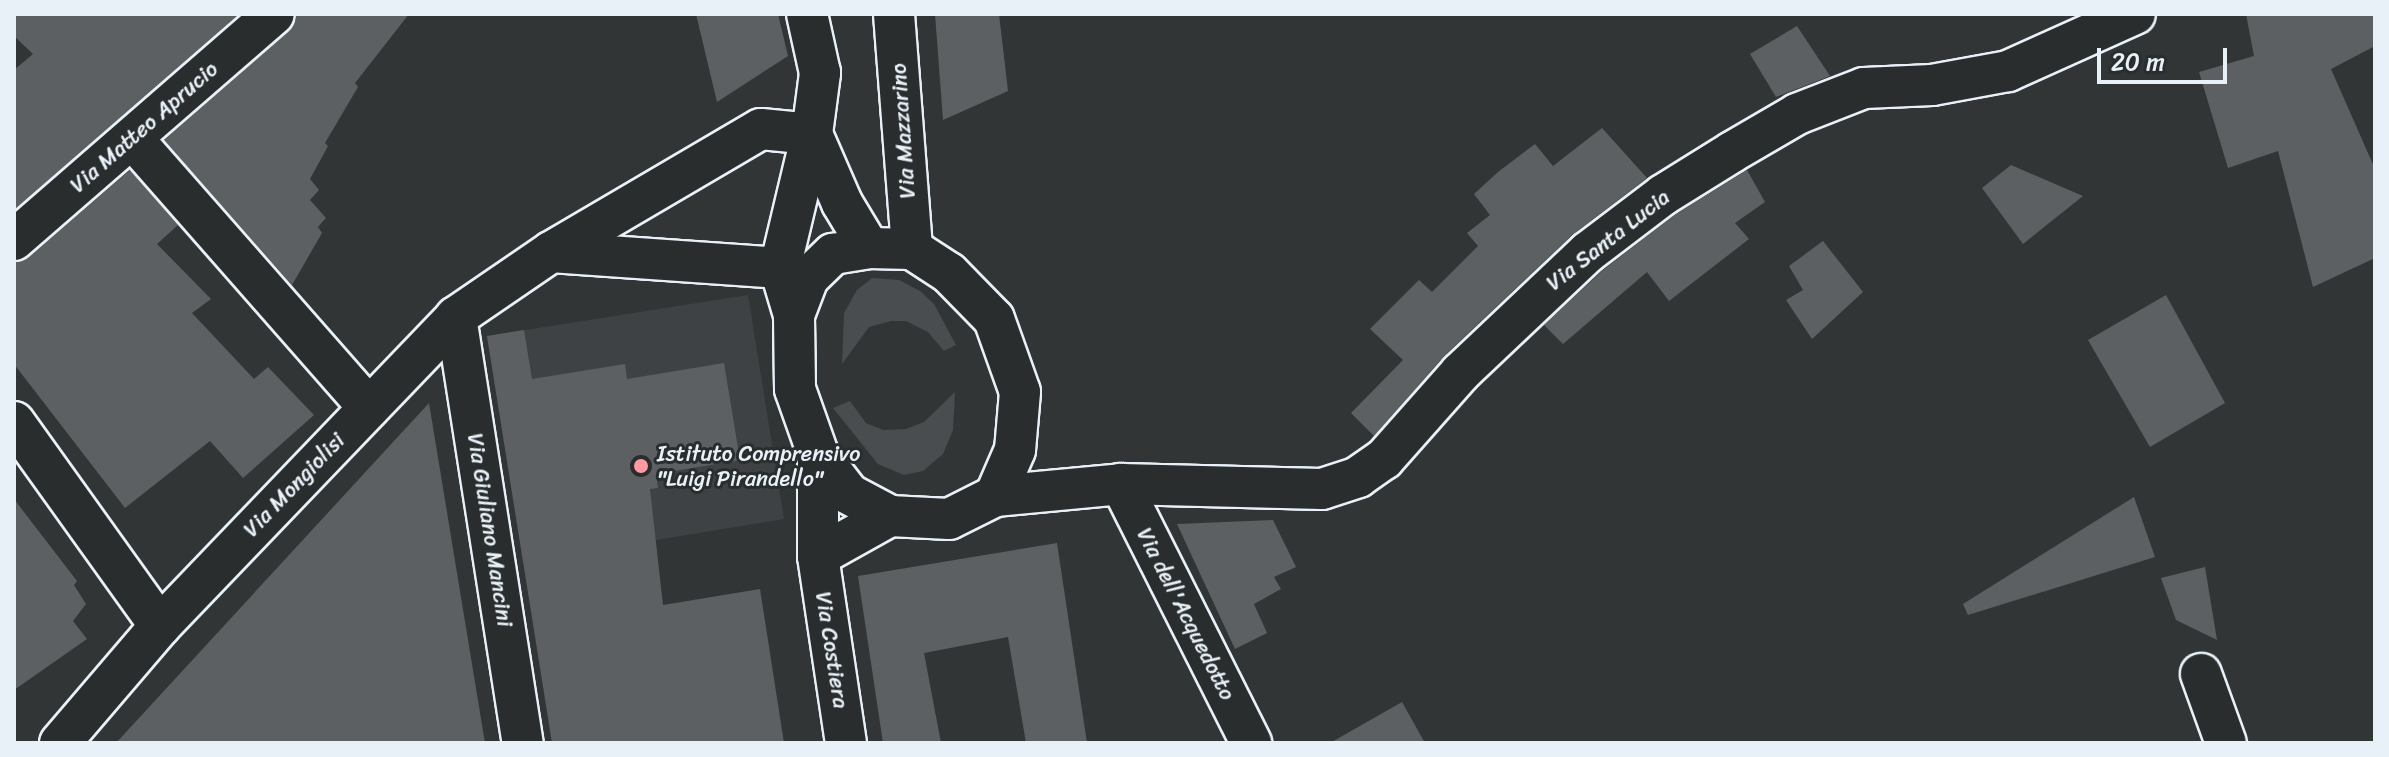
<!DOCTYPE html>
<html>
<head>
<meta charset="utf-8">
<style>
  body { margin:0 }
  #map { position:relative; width:2389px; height:757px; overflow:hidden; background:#323536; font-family:Sriracha,sans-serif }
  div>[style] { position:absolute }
  .built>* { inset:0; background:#3f4244 }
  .green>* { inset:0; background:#494d4f }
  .building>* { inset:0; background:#5c6063 }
  .roads { filter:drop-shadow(2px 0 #e8f1f8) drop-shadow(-2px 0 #e8f1f8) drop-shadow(0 2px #e8f1f8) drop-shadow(0 -2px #e8f1f8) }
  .minor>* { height:40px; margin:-20px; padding:0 20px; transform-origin:20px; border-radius:20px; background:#2a2d2e }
  .dots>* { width:22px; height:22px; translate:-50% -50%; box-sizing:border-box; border:4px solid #2a2d2e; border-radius:50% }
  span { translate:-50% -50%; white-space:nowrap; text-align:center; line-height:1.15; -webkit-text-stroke:6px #2a2d2e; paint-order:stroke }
  .street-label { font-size:22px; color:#e8f1f8 }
  .poi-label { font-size:22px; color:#e8f1f8 }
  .left { translate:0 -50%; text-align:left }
  .frame { position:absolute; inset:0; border:16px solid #e8f1f8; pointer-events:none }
  .scale { position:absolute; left:2097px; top:48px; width:130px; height:36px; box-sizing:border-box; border:4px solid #e8f1f8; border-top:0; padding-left:10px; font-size:24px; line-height:28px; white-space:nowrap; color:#e8f1f8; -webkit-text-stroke:6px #2a2d2e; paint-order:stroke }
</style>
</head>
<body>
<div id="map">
  <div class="built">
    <i style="clip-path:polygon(748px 295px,784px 519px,523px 562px,487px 336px)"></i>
  </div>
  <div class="green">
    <i style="clip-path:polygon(872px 278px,899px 280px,920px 291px,934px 304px,956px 345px,944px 351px,928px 332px,906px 321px,891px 321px,869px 327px,842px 364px,844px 313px,857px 290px)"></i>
    <i style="clip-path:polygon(955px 392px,953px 430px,943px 454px,923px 471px,904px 475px,878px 464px,833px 408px,850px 401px,866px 423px,883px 430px,906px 429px,924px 422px)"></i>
  </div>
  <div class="building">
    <i style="clip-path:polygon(14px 14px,239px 14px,14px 210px,14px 70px,33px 54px,14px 36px)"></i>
    <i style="clip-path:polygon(296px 14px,409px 14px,355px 83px,358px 87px,325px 143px,328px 146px,310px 179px,319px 190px,310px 200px,326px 218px,318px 227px,322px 233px,292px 285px,164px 140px,289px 31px)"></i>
    <i style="clip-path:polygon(696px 14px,778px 14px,788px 56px,717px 102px)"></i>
    <i style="clip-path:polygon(935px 14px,999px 14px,1008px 91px,943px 120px)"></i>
    <i style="clip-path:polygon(2246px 14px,2375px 14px,2375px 46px,2331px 69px,2375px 169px,2375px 258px,2313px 287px,2278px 151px,2228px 168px,2199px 72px,2254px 56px)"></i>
    <i style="clip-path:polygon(1797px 26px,1830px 76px,1776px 97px,1750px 54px)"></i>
    <i style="clip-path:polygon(1602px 128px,1647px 178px,1572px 235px,1444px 356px,1374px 436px,1351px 413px,1403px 360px,1370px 329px,1419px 280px,1432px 292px,1478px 246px,1467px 233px,1490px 215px,1474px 194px,1498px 172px,1535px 144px,1553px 166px)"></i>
    <i style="clip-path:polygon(2011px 165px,2083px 196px,2023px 244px,1982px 188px)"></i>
    <i style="clip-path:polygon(130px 170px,178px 225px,157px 244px,211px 299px,192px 313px,254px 379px,268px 367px,314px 415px,243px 478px,210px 441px,125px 508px,14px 364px,14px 262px,29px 257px)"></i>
    <i style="clip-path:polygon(1747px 170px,1765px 202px,1735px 223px,1749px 239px,1669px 301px,1647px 272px,1563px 344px,1544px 325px,1603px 270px,1676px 214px)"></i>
    <i style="clip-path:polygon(1823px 241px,1863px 292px,1812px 339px,1786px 300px,1803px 290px,1789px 266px)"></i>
    <i style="clip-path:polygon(2166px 295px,2225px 403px,2150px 447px,2088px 340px)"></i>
    <i style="clip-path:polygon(524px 330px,532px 379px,625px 364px,627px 379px,724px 363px,740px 460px,656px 474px,658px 488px,650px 489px,663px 605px,760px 589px,784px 743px,552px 743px,487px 336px)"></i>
    <i style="clip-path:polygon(429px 403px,485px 743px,116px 743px)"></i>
    <i style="clip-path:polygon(2134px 497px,2155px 557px,1968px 615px,1963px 604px)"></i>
    <i style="clip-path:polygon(14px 499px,77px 581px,74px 585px,86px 604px,73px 621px,87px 639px,14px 690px)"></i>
    <i style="clip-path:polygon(1273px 520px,1296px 567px,1274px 577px,1281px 589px,1254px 604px,1267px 633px,1235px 649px,1177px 524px)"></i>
    <i style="clip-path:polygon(1057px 543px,1087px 743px,1026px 743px,1008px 637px,924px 653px,941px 743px,883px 743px,858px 576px)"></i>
    <i style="clip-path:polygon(2205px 567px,2217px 640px,2176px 620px,2161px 578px)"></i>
    <i style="clip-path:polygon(1402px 702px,1425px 743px,1330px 743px)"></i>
  </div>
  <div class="roads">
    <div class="minor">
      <i style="left:894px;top:14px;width:236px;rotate:85.6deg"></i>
      <i style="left:812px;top:134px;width:75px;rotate:66.5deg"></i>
      <i style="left:842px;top:203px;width:52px;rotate:59deg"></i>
      <i style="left:132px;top:138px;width:359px;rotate:48.7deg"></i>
      <i style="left:14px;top:240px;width:344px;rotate:-41deg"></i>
      <i style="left:869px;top:248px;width:43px;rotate:1.3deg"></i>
      <i style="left:912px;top:249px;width:44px;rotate:33deg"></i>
      <i style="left:949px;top:273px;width:64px;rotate:45.6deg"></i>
      <i style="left:994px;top:319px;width:77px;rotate:70.4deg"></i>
      <i style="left:1020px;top:392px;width:58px;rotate:94.9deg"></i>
      <i style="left:1015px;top:450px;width:50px;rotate:113.5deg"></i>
      <i style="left:995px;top:496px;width:51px;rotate:153.4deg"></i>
      <i style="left:949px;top:519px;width:59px;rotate:-177.1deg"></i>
      <i style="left:890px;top:516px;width:47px;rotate:-151.8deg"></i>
      <i style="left:849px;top:494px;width:51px;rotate:-127.8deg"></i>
      <i style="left:818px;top:454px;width:69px;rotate:-109.5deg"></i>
      <i style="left:795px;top:389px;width:74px;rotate:-90.8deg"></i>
      <i style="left:794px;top:315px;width:40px;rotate:-69deg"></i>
      <i style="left:808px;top:278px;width:35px;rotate:-44deg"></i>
      <i style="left:833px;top:254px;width:36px;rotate:-9deg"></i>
      <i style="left:551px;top:252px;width:230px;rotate:4deg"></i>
      <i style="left:794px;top:315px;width:49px;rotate:-106.6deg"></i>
      <i style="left:780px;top:268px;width:138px;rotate:-76.6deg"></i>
      <i style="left:812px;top:134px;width:62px;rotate:-82.5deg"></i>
      <i style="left:820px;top:73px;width:60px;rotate:-102.4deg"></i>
      <i style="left:456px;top:317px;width:431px;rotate:81.1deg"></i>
      <i style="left:14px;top:422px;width:251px;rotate:54.4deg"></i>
      <i style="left:818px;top:454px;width:102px;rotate:90deg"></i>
      <i style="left:818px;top:556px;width:189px;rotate:81.5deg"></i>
      <i style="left:1121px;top:484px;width:290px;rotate:63.3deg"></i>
      <i style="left:995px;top:496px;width:127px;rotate:-5.4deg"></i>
      <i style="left:1121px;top:484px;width:201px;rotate:1.4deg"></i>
      <i style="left:1322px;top:489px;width:38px;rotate:-18deg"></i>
      <i style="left:1358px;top:477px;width:32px;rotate:-35deg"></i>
      <i style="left:1384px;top:459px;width:115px;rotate:-48.5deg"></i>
      <i style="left:1460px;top:373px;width:176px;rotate:-43.4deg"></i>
      <i style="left:1588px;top:252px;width:94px;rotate:-37.2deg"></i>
      <i style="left:1663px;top:195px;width:81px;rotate:-31.9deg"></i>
      <i style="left:1732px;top:152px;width:75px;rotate:-30.3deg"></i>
      <i style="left:1797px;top:114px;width:72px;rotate:-21.2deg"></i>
      <i style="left:1864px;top:88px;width:68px;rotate:-2.5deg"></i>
      <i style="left:1932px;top:85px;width:77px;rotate:-10.4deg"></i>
      <i style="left:2008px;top:71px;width:139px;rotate:-24.2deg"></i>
      <i style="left:818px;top:556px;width:82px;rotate:-29.1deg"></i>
      <i style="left:2201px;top:674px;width:73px;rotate:70.1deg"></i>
      <i style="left:60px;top:743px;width:154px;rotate:-49.5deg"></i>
      <i style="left:160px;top:626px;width:428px;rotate:-46.2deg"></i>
      <i style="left:456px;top:317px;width:115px;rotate:-34.4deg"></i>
      <i style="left:551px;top:252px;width:243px;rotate:-30.4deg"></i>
      <i style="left:761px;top:129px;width:51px;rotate:5.6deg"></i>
    </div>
  </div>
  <div class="dots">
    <i style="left:641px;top:466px;background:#ff9aa2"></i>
  </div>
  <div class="street-label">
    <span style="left:144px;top:127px;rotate:-41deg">Via Matteo Aprucio</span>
    <span style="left:903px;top:131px;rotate:-94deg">Via Mazzarino</span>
    <span style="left:1608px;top:240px;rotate:-38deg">Via Santa Lucia</span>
    <span style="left:294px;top:485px;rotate:-46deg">Via Mongiolisi</span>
    <span style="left:490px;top:530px;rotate:81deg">Via Giuliano Mancini</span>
    <span style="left:1186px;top:614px;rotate:63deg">Via dell'Acquedotto</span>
    <span style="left:832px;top:650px;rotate:81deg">Via Costiera</span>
  </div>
  <div class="poi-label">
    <span class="left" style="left:657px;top:466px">Istituto Comprensivo<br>"Luigi Pirandello"</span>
  </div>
  <div class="frame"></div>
  <div class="scale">20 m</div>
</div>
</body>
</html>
